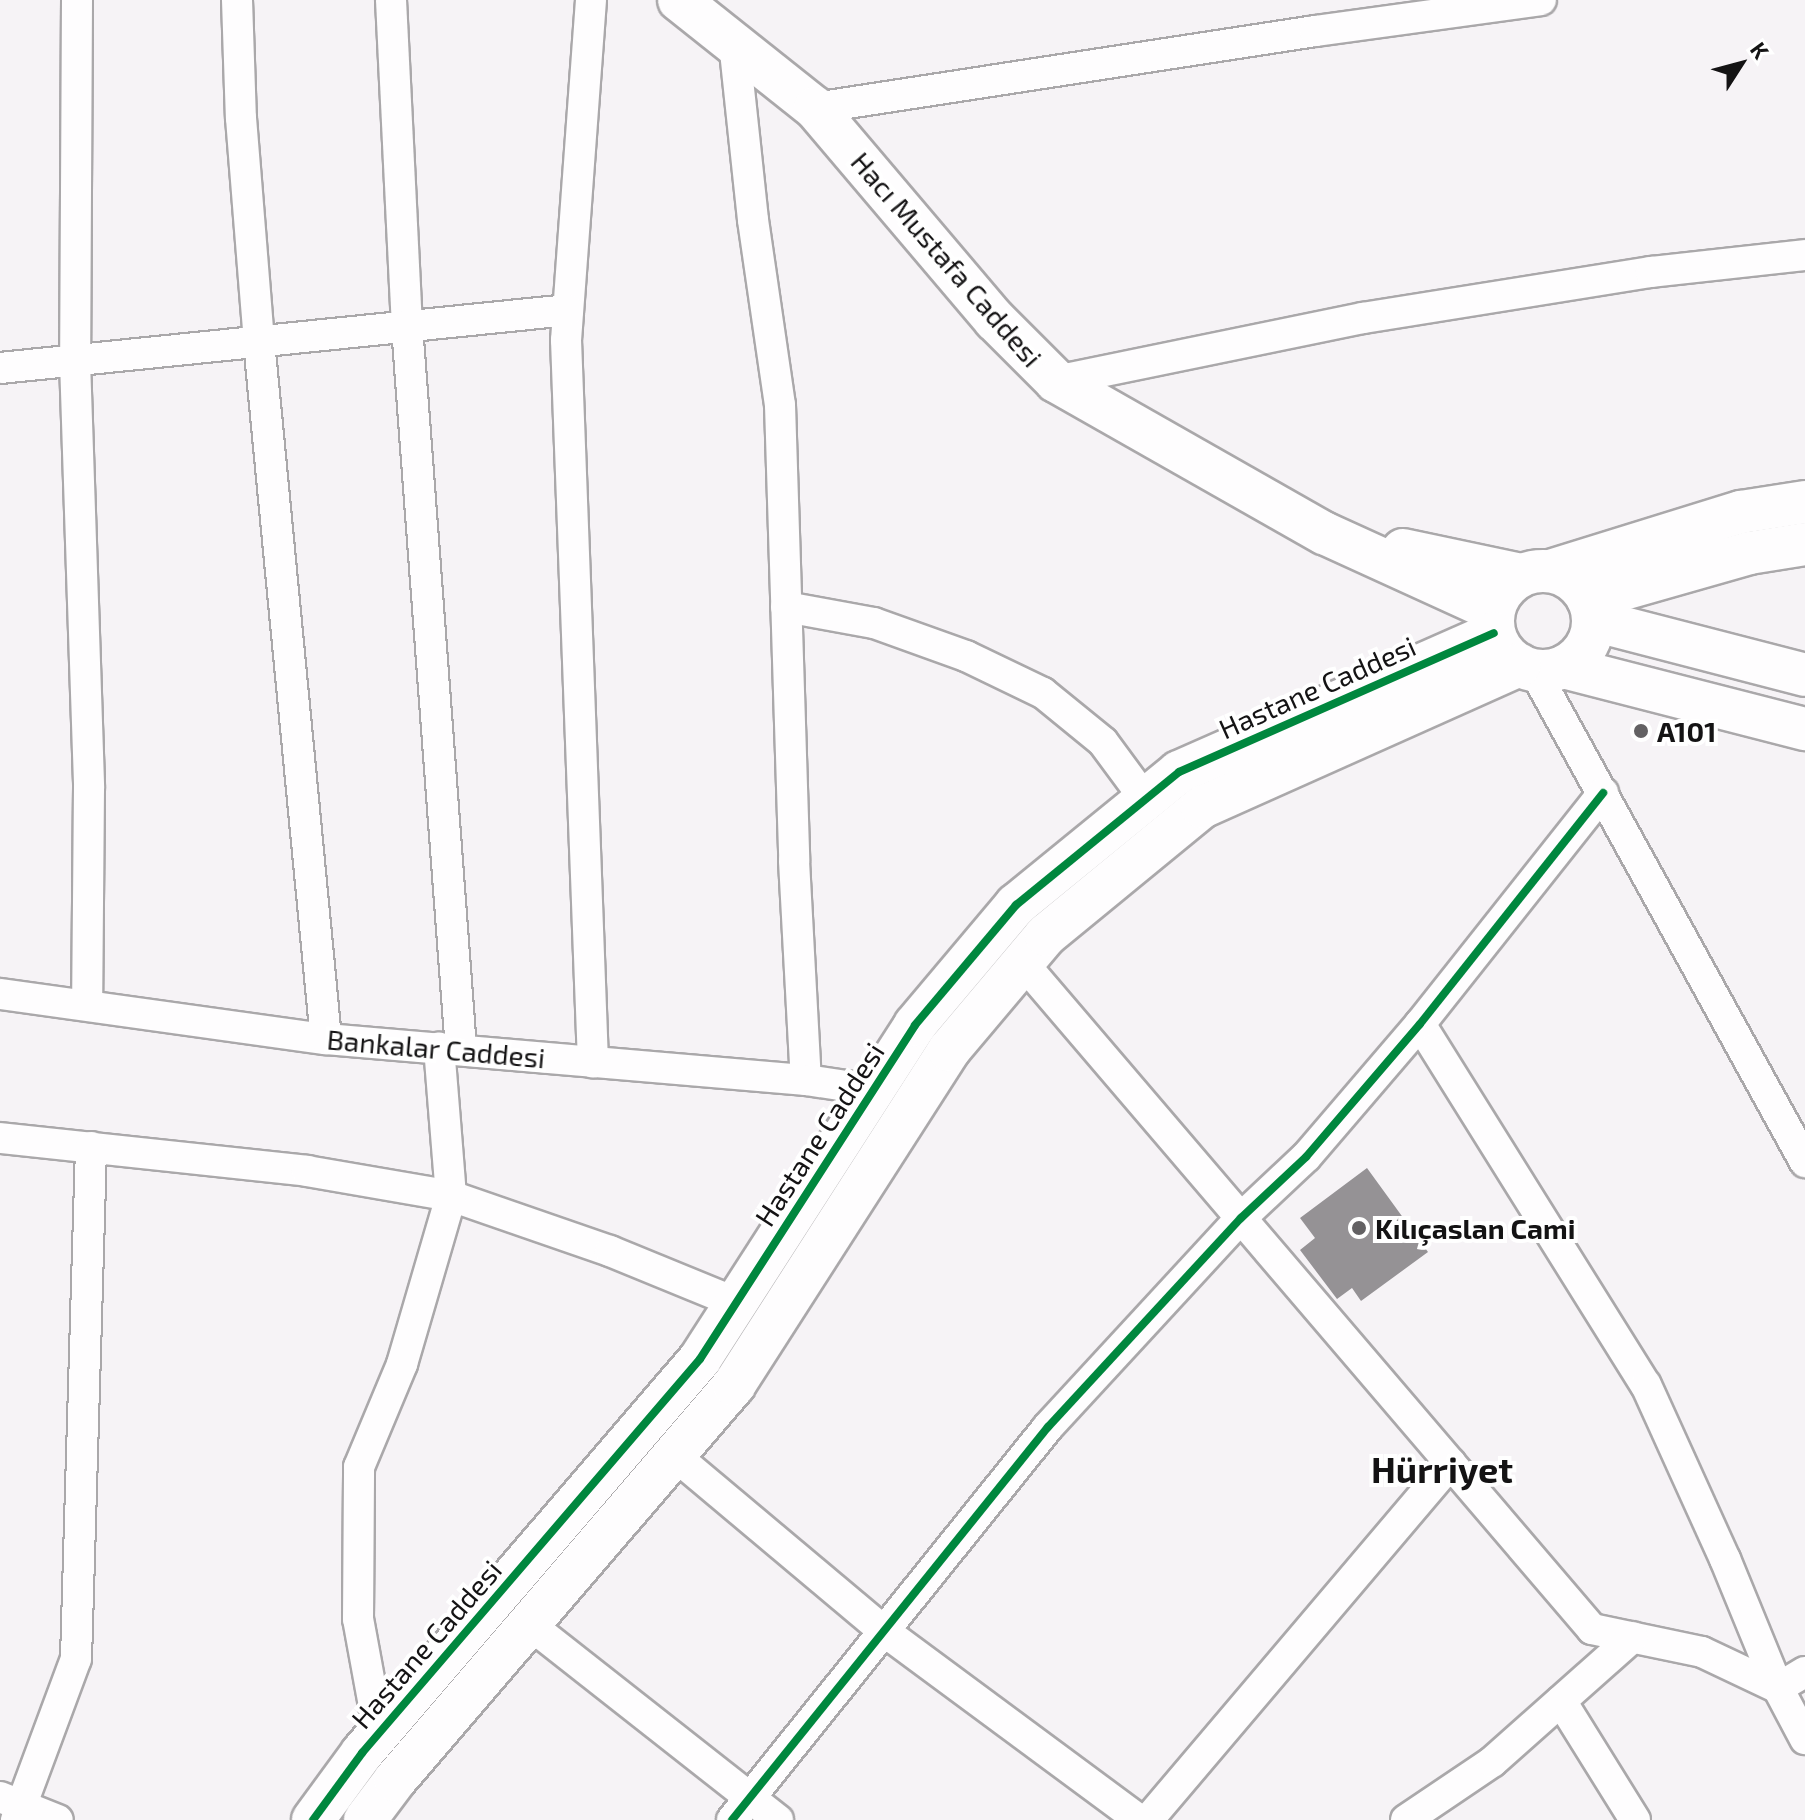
<!DOCTYPE html>
<html>
<head>
<meta charset="utf-8">
<style>
  body { margin:0 }
  #map { position:relative; width:1805px; height:1820px; overflow:hidden; background:#f6f3f6; font-family:"Exo 2",sans-serif }
  div>[style] { position:absolute }
  .building>* { inset:0; background:#959295 }
  .roads { filter:drop-shadow(2px 0 #aaa8aa) drop-shadow(-2px 0 #aaa8aa) drop-shadow(0 2px #aaa8aa) drop-shadow(0 -2px #aaa8aa) }
  .street>* { height:30px; margin:-15px; padding:0 15px; transform-origin:15px; border-radius:15px; background:#fefdfe }
  .secondary>* { height:42px; margin:-21px; padding:0 21px; transform-origin:21px; border-radius:21px; background:#fefdfe }
  .secondary>.ring { margin:-21px; padding:0; box-sizing:content-box; background:none; border:42px solid #fefdfe; border-radius:50% }
  .cycleway>* { height:8px; margin:-4px; padding:0 4px; transform-origin:4px; border-radius:4px; background:#00873e }
  .dots>* { width:22px; height:22px; translate:-50% -50%; box-sizing:border-box; border:4px solid #fff; border-radius:50% }
  span { translate:-50% -50%; white-space:nowrap; text-align:center; line-height:1.15; -webkit-text-stroke:8px #fff; paint-order:stroke }
  .street-label { font-size:28px; color:#141314 }
  .poi-label { font-size:28px; color:#141314; font-weight:700 }
  .left { translate:0 -50%; text-align:left }
  .district-label { font-size:36px; color:#141314; font-weight:700 }
  .north { position:absolute; left:1701px; top:24px; width:80px; height:80px; -webkit-text-stroke:6px #fff; paint-order:stroke; rotate:54deg; font-size:22px; font-weight:700; line-height:32px; text-align:center; color:#141314 }
  .north::after { content:''; display:block; margin:auto; width:28px; height:36px; background:#141314; clip-path:polygon(50% 0,100% 100%,50% 72%,0 100%) }
</style>
</head>
<body>
<div id="map">
  <div class="building">
    <i style="clip-path:polygon(1367px 1168px,1428px 1252px,1361px 1301px,1352px 1288px,1337px 1299px,1300px 1250px,1315px 1238px,1300px 1218px)"></i>
  </div>
  <div class="roads">
    <div class="street">
      <i style="left:77px;top:0;width:361px;rotate:90.3deg"></i>
      <i style="left:75px;top:361px;width:427px;rotate:88.1deg"></i>
      <i style="left:89px;top:788px;width:215px;rotate:90.5deg"></i>
      <i style="left:237px;top:0;width:118px;rotate:88.1deg"></i>
      <i style="left:241px;top:118px;width:225px;rotate:85.4deg"></i>
      <i style="left:259px;top:342px;width:700px;rotate:84.51deg"></i>
      <i style="left:391px;top:0;width:326px;rotate:87.2deg"></i>
      <i style="left:407px;top:326px;width:726px;rotate:85.73deg"></i>
      <i style="left:591px;top:0;width:341px;rotate:94.2deg"></i>
      <i style="left:566px;top:340px;width:723px;rotate:87.86deg"></i>
      <i style="left:734px;top:42px;width:179px;rotate:83.9deg"></i>
      <i style="left:753px;top:220px;width:187px;rotate:81.7deg"></i>
      <i style="left:780px;top:405px;width:456px;rotate:88.2deg"></i>
      <i style="left:794px;top:861px;width:219px;rotate:86.9deg"></i>
      <i style="left:815px;top:108px;width:506px;rotate:-8.75deg"></i>
      <i style="left:1315px;top:31px;width:228px;rotate:-7.8deg"></i>
      <i style="left:0;top:368px;width:571px;rotate:-5.83deg"></i>
      <i style="left:1056px;top:381px;width:313px;rotate:-11.6deg"></i>
      <i style="left:1363px;top:318px;width:292px;rotate:-9.1deg"></i>
      <i style="left:1651px;top:272px;width:155px;rotate:-6.3deg"></i>
      <i style="left:786px;top:607px;width:89px;rotate:10.3deg"></i>
      <i style="left:874px;top:623px;width:98px;rotate:19.7deg"></i>
      <i style="left:966px;top:656px;width:85px;rotate:25.7deg"></i>
      <i style="left:1043px;top:693px;width:77px;rotate:39.2deg"></i>
      <i style="left:1103px;top:742px;width:71px;rotate:53.6deg"></i>
      <i style="left:1534px;top:670px;width:562px;rotate:61.15deg"></i>
      <i style="left:1023px;top:963px;width:876px;rotate:49.49deg"></i>
      <i style="left:1592px;top:1629px;width:112px;rotate:11.8deg"></i>
      <i style="left:1702px;top:1652px;width:84px;rotate:25.3deg"></i>
      <i style="left:1778px;top:1688px;width:58px;rotate:62.1deg"></i>
      <i style="left:0;top:994px;width:329px;rotate:7.9deg"></i>
      <i style="left:326px;top:1039px;width:482px;rotate:4.9deg"></i>
      <i style="left:806px;top:1080px;width:68px;rotate:8.5deg"></i>
      <i style="left:1420px;top:1024px;width:426px;rotate:58deg"></i>
      <i style="left:1646px;top:1385px;width:191px;rotate:65.6deg"></i>
      <i style="left:1725px;top:1559px;width:139px;rotate:67.7deg"></i>
      <i style="left:1778px;top:1688px;width:31px;rotate:-31deg"></i>
      <i style="left:0;top:1138px;width:309px;rotate:6.1deg"></i>
      <i style="left:307px;top:1171px;width:146px;rotate:9.8deg"></i>
      <i style="left:451px;top:1196px;width:168px;rotate:19.1deg"></i>
      <i style="left:610px;top:1251px;width:137px;rotate:22.3deg"></i>
      <i style="left:674px;top:1455px;width:274px;rotate:40deg"></i>
      <i style="left:884px;top:1631px;width:317px;rotate:36.5deg"></i>
      <i style="left:529px;top:1624px;width:317px;rotate:38.2deg"></i>
      <i style="left:1561px;top:1701px;width:140px;rotate:58.1deg"></i>
      <i style="left:379px;top:1733px;width:116px;rotate:-100.4deg"></i>
      <i style="left:358px;top:1619px;width:152px;rotate:-89.6deg"></i>
      <i style="left:359px;top:1467px;width:112px;rotate:-67.3deg"></i>
      <i style="left:402px;top:1364px;width:175px;rotate:-73.7deg"></i>
      <i style="left:451px;top:1196px;width:149px;rotate:-94.6deg"></i>
      <i style="left:0;top:1797px;width:62px;rotate:21.6deg"></i>
      <i style="left:16px;top:1820px;width:172px;rotate:-69.6deg"></i>
      <i style="left:76px;top:1659px;width:512px;rotate:-88.32deg"></i>
      <i style="left:732px;top:1820px;width:504px;rotate:-51.2deg"></i>
      <i style="left:1048px;top:1427px;width:284px;rotate:-47.3deg"></i>
      <i style="left:1241px;top:1218px;width:89px;rotate:-43.2deg"></i>
      <i style="left:1306px;top:1157px;width:175px;rotate:-49.4deg"></i>
      <i style="left:1420px;top:1024px;width:295px;rotate:-51.6deg"></i>
      <i style="left:1148px;top:1820px;width:468px;rotate:-49.7deg"></i>
      <i style="left:1406px;top:1820px;width:104px;rotate:-34deg"></i>
      <i style="left:1492px;top:1762px;width:188px;rotate:-41.6deg"></i>
    </div>
    <div class="secondary">
      <i style="left:679px;top:0;width:174px;rotate:38.5deg"></i>
      <i style="left:815px;top:108px;width:278px;rotate:49.7deg"></i>
      <i style="left:995px;top:320px;width:86px;rotate:45deg"></i>
      <i style="left:1056px;top:381px;width:308px;rotate:29.6deg"></i>
      <i style="left:1324px;top:533px;width:186px;rotate:24.5deg"></i>
      <i style="left:1403px;top:550px;width:121px;rotate:12deg"></i>
      <i class="ring" style="left:1493px;top:571px;width:58px;height:58px"></i>
      <i style="left:1550px;top:571px;width:200px;rotate:-17.2deg"></i>
      <i style="left:1741px;top:512px;width:65px;rotate:-8.9deg"></i>
      <i style="left:1588px;top:599px;width:167px;rotate:-15.9deg"></i>
      <i style="left:1749px;top:553px;width:57px;rotate:-9.1deg"></i>
      <i style="left:1593px;top:620px;width:219px;rotate:14.5deg"></i>
      <i style="left:1563px;top:667px;width:250px;rotate:14.4deg"></i>
      <i style="left:313px;top:1820px;width:83px;rotate:-53.8deg"></i>
      <i style="left:362px;top:1753px;width:519px;rotate:-49.37deg"></i>
      <i style="left:700px;top:1359px;width:397px;rotate:-57.2deg"></i>
      <i style="left:915px;top:1025px;width:157px;rotate:-49.9deg"></i>
      <i style="left:1016px;top:905px;width:210px;rotate:-39.2deg"></i>
      <i style="left:1179px;top:772px;width:344px;rotate:-23.8deg"></i>
      <i style="left:365px;top:1820px;width:50px;rotate:-53.1deg"></i>
      <i style="left:395px;top:1780px;width:521px;rotate:-49.36deg"></i>
      <i style="left:734px;top:1385px;width:398px;rotate:-57.3deg"></i>
      <i style="left:949px;top:1050px;width:150px;rotate:-49.9deg"></i>
      <i style="left:1046px;top:935px;width:202px;rotate:-39.4deg"></i>
      <i style="left:1202px;top:807px;width:348px;rotate:-24.1deg"></i>
    </div>
  </div>
  <div class="cycleway">
    <i style="left:313px;top:1820px;width:83px;rotate:-53.8deg"></i>
    <i style="left:362px;top:1753px;width:519px;rotate:-49.37deg"></i>
    <i style="left:700px;top:1359px;width:397px;rotate:-57.2deg"></i>
    <i style="left:915px;top:1025px;width:157px;rotate:-49.9deg"></i>
    <i style="left:1016px;top:905px;width:210px;rotate:-39.2deg"></i>
    <i style="left:1179px;top:772px;width:344px;rotate:-23.8deg"></i>
    <i style="left:732px;top:1820px;width:504px;rotate:-51.2deg"></i>
    <i style="left:1048px;top:1427px;width:284px;rotate:-47.3deg"></i>
    <i style="left:1241px;top:1218px;width:89px;rotate:-43.2deg"></i>
    <i style="left:1306px;top:1157px;width:175px;rotate:-49.4deg"></i>
    <i style="left:1420px;top:1024px;width:295px;rotate:-51.6deg"></i>
  </div>
  <div class="dots">
    <i style="left:1641px;top:731px;background:#636163"></i>
    <i style="left:1359px;top:1228px;background:#636163"></i>
  </div>
  <div class="street-label">
    <span style="left:947px;top:259px;rotate:49deg">Hacı Mustafa Caddesi</span>
    <span style="left:1317px;top:687px;rotate:-24deg">Hastane Caddesi</span>
    <span style="left:436px;top:1048px;rotate:5deg">Bankalar Caddesi</span>
    <span style="left:819px;top:1134px;rotate:-57deg">Hastane Caddesi</span>
    <span style="left:426px;top:1644px;rotate:-49deg">Hastane Caddesi</span>
  </div>
  <div class="poi-label">
    <span class="left" style="left:1657px;top:731px">A101</span>
    <span class="left" style="left:1375px;top:1228px">Kılıçaslan Cami</span>
  </div>
  <div class="district-label">
    <span style="left:1442px;top:1469px">Hürriyet</span>
  </div>
  <div class="north">K</div>
</div>
</body>
</html>
